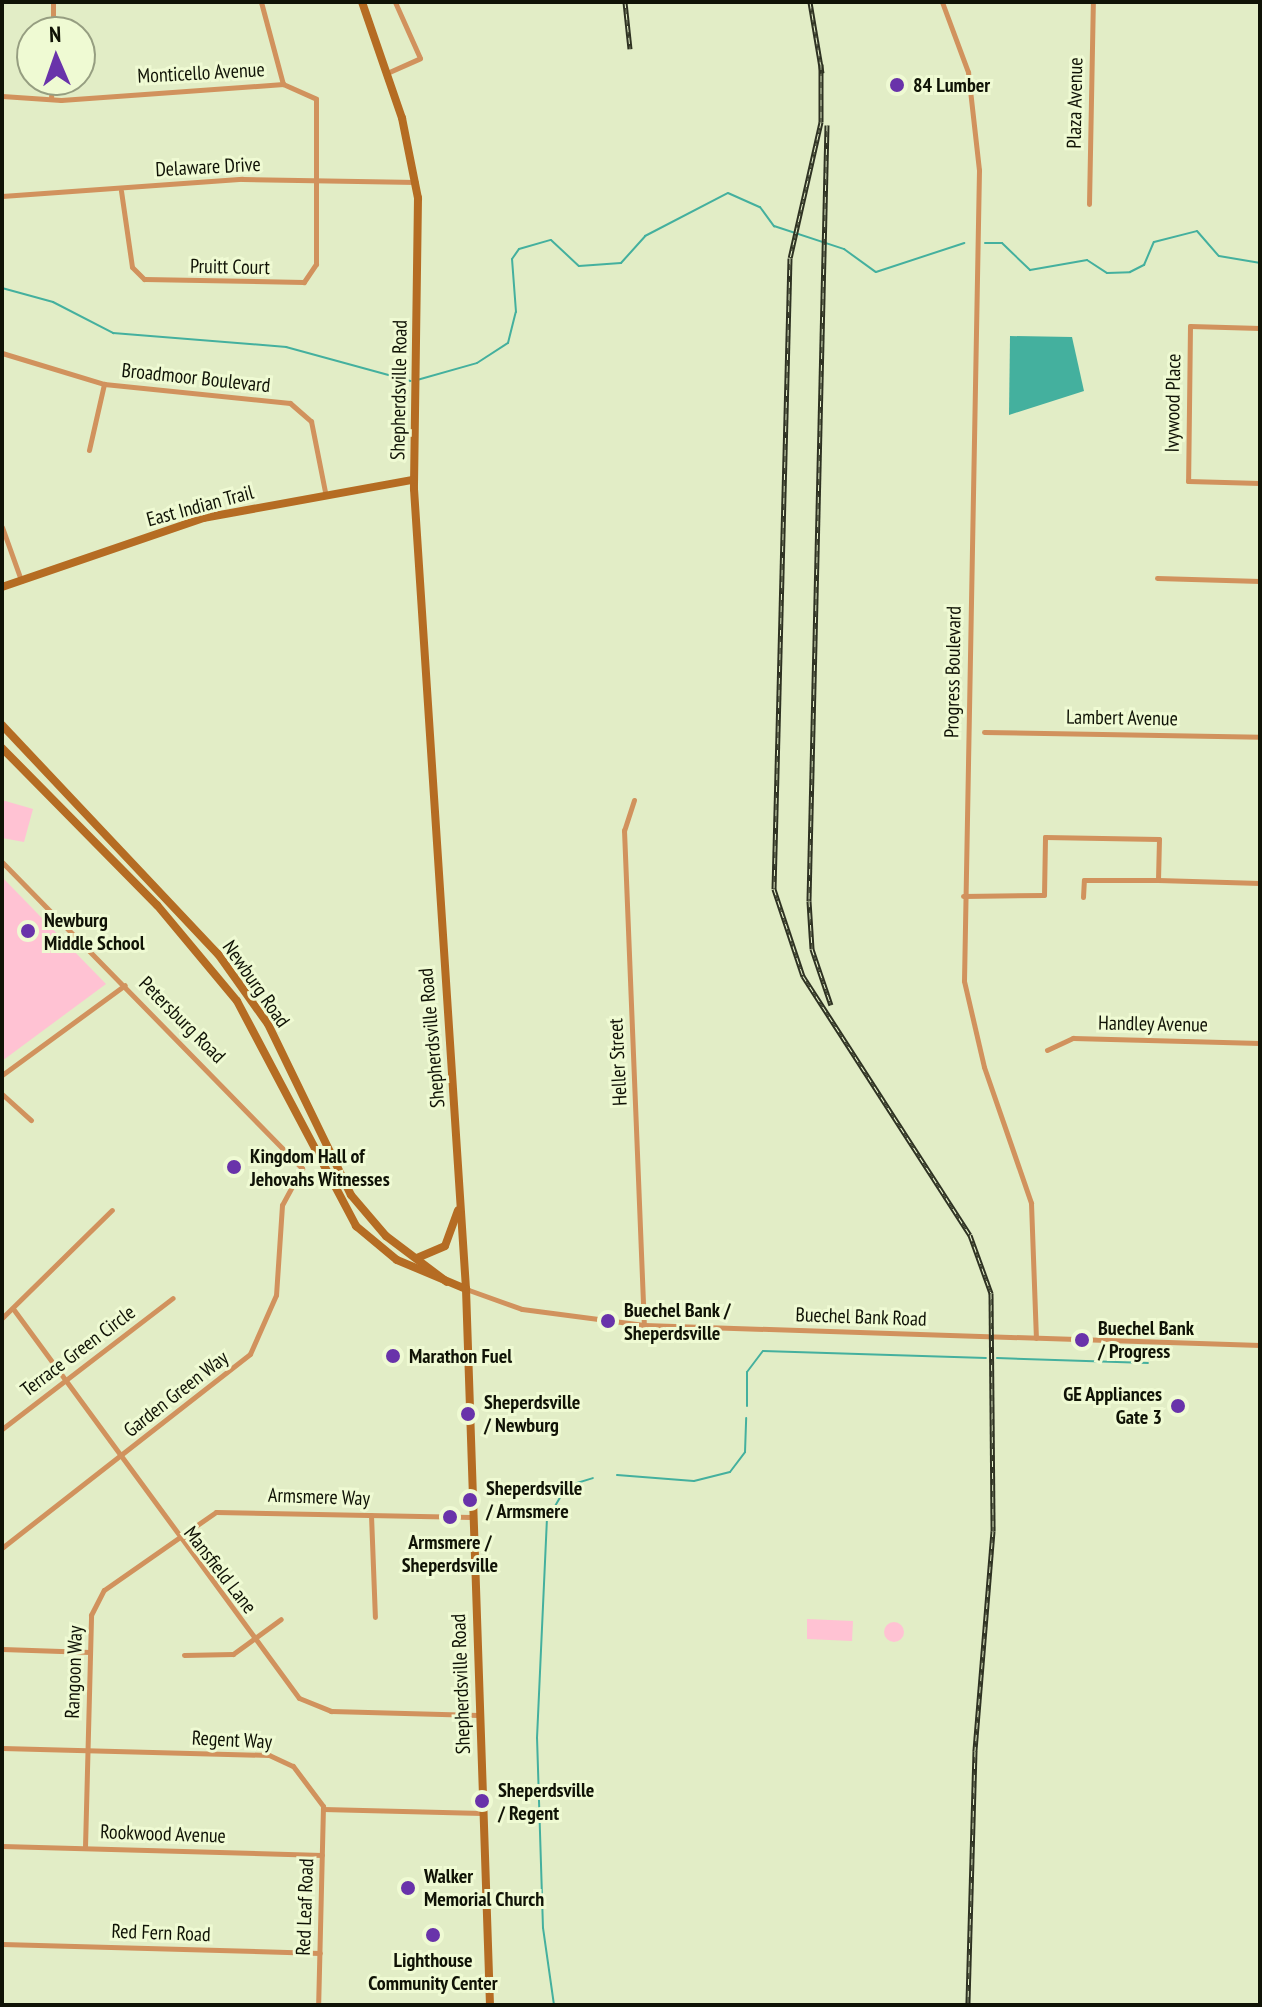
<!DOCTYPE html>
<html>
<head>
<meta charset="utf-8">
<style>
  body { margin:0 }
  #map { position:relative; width:1262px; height:2007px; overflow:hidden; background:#e2edc6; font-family:"PT Sans Narrow",sans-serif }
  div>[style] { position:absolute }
  .green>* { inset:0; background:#ffc2d3 }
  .round { border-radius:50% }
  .water>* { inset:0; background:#44b09e }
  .stream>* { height:2px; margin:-1px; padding:0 1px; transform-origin:1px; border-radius:1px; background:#44b09e }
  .street>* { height:5px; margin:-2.5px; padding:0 2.5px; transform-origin:2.5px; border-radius:2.5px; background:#d1925d }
  .secondary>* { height:8px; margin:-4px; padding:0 4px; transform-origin:4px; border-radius:4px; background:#b56c23 }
  .rail>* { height:5px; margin-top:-2.5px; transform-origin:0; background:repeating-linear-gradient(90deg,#effad3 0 6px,#2e3222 0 12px); box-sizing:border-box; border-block:2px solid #2e3222 }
  .dots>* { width:22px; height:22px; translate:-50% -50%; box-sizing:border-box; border:4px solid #effad3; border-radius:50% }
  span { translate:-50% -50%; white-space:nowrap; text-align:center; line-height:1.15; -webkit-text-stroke:6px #effad3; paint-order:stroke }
  .street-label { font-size:20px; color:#101306 }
  .poi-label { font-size:20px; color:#101306; font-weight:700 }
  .left { translate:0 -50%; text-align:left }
  .right { translate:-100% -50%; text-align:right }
  .frame { position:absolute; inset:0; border:4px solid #101306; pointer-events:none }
  .north { position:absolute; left:16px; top:16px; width:80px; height:80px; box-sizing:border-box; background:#effad3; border:2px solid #969e81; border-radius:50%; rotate:358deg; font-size:22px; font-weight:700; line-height:32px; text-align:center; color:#101306 }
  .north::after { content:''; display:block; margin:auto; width:28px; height:36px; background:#6933aa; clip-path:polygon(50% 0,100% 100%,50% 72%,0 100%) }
</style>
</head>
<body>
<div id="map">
  <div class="green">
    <i style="clip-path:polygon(2px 800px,33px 809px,24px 842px,2px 838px)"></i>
    <i style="clip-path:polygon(2px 877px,106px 984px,2px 1061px)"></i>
    <i style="clip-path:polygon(807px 1619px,853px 1621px,852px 1641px,807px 1639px)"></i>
    <i class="round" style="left:884px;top:1622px;width:20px;height:20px"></i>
  </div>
  <div class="water">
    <i style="clip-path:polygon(1010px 336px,1072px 337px,1084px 391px,1009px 415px)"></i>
  </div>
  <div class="stream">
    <i style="left:985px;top:243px;width:17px"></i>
    <i style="left:1002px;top:243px;width:39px;rotate:44deg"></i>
    <i style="left:1030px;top:270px;width:58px;rotate:-10deg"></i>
    <i style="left:1087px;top:260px;width:24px;rotate:33deg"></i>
    <i style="left:1107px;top:273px;width:23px;rotate:-2deg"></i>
    <i style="left:1130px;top:272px;width:16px;rotate:-27deg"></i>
    <i style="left:1144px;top:265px;width:25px;rotate:-67deg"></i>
    <i style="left:1154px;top:242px;width:44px;rotate:-14.3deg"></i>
    <i style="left:1197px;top:231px;width:33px;rotate:49deg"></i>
    <i style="left:1219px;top:256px;width:42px;rotate:9.7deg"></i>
    <i style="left:2px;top:288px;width:53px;rotate:15.4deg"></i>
    <i style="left:53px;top:302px;width:68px;rotate:27.3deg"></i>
    <i style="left:113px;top:333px;width:174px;rotate:4.6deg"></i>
    <i style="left:286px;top:347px;width:129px;rotate:15.3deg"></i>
    <i style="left:417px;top:380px;width:62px;rotate:-15.8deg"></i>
    <i style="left:477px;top:363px;width:37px;rotate:-33deg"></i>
    <i style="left:508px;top:343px;width:32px;rotate:-76deg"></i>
    <i style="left:516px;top:312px;width:53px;rotate:-94.3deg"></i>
    <i style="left:512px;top:259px;width:12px;rotate:-55deg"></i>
    <i style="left:519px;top:249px;width:33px;rotate:-16deg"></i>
    <i style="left:551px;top:240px;width:38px;rotate:43deg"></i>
    <i style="left:579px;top:266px;width:42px;rotate:-4.1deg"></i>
    <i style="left:621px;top:263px;width:36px;rotate:-48deg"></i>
    <i style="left:645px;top:236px;width:93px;rotate:-27.4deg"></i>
    <i style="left:728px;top:193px;width:35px;rotate:24deg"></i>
    <i style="left:760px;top:207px;width:24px;rotate:54deg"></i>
    <i style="left:774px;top:226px;width:74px;rotate:18.2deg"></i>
    <i style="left:844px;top:249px;width:39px;rotate:36deg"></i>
    <i style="left:876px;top:272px;width:93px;rotate:-18.2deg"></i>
    <i style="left:997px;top:1358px;width:151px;rotate:1.9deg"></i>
    <i style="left:747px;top:1406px;width:34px;rotate:-90deg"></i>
    <i style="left:747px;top:1372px;width:26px;rotate:-53deg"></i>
    <i style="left:763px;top:1351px;width:223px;rotate:1.8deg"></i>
    <i style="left:617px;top:1475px;width:77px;rotate:4.5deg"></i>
    <i style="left:694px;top:1481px;width:37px;rotate:-14deg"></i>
    <i style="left:730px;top:1472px;width:25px;rotate:-53deg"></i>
    <i style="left:745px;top:1452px;width:34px;rotate:-88deg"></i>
    <i style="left:554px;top:2005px;width:78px;rotate:-98.1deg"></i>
    <i style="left:543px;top:1928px;width:190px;rotate:-91.8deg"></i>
    <i style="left:537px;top:1738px;width:218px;rotate:-87.4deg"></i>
    <i style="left:547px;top:1520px;width:39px;rotate:-60deg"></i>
    <i style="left:567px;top:1486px;width:27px;rotate:-17deg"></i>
  </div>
  <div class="street">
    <i style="left:261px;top:2px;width:85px;rotate:75deg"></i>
    <i style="left:942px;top:2px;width:75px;rotate:69.6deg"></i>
    <i style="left:968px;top:72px;width:99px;rotate:83.6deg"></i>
    <i style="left:979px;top:170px;width:811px;rotate:91.06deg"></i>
    <i style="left:964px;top:981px;width:88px;rotate:76.9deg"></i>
    <i style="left:984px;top:1067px;width:144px;rotate:70.9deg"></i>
    <i style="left:1031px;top:1203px;width:135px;rotate:87.9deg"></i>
    <i style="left:53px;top:32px;width:30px;rotate:-90deg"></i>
    <i style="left:387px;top:73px;width:36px;rotate:-24deg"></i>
    <i style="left:420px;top:58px;width:61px;rotate:-114.1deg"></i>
    <i style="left:2px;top:96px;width:59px;rotate:3.9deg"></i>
    <i style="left:61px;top:100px;width:223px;rotate:-4.1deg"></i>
    <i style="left:283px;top:84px;width:36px;rotate:24deg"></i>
    <i style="left:316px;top:99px;width:165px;rotate:90deg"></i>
    <i style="left:316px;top:264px;width:22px;rotate:124deg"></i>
    <i style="left:304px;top:282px;width:160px;rotate:-178.9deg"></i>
    <i style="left:144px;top:279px;width:17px;rotate:-135deg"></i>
    <i style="left:132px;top:267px;width:77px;rotate:-98.2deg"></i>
    <i style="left:51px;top:99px;width:19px;rotate:-87deg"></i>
    <i style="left:2px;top:196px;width:241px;rotate:-4.1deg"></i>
    <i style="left:242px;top:179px;width:174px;rotate:1deg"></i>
    <i style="left:1089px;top:204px;width:202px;rotate:-88.9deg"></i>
    <i style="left:1260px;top:328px;width:70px;rotate:-178.4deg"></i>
    <i style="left:1190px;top:326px;width:155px;rotate:90.7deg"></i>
    <i style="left:1188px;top:481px;width:72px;rotate:1.6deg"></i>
    <i style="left:2px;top:353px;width:107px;rotate:16.9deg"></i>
    <i style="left:104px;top:384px;width:187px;rotate:5.8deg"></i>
    <i style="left:290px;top:403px;width:28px;rotate:41deg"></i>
    <i style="left:311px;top:421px;width:72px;rotate:78.8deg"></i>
    <i style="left:89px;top:450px;width:68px;rotate:-77.2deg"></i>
    <i style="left:2px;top:527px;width:56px;rotate:70.3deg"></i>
    <i style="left:1157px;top:578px;width:103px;rotate:1.7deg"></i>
    <i style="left:984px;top:732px;width:276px;rotate:1deg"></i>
    <i style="left:634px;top:800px;width:32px;rotate:108deg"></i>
    <i style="left:624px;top:830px;width:495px;rotate:87.7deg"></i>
    <i style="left:2px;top:862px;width:429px;rotate:45.6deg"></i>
    <i style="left:302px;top:1168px;width:42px;rotate:118.4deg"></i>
    <i style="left:282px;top:1205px;width:90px;rotate:93.8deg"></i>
    <i style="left:276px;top:1295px;width:64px;rotate:113.8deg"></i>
    <i style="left:250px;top:1354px;width:315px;rotate:142deg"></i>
    <i style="left:963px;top:896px;width:81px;rotate:-0.7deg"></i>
    <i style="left:1044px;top:895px;width:58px;rotate:-89deg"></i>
    <i style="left:1045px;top:837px;width:114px;rotate:1deg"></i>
    <i style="left:1159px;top:839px;width:41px;rotate:91.4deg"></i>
    <i style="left:1158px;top:880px;width:102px;rotate:1.7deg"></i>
    <i style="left:1083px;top:897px;width:17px;rotate:-87deg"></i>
    <i style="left:1084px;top:880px;width:74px"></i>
    <i style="left:1047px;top:1050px;width:29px;rotate:-25deg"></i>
    <i style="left:1073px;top:1038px;width:187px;rotate:1.5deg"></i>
    <i style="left:2px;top:1075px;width:152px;rotate:-36.2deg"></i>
    <i style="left:2px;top:1094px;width:39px;rotate:42deg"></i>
    <i style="left:466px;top:1289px;width:59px;rotate:19.7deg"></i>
    <i style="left:522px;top:1309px;width:123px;rotate:7.5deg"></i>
    <i style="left:644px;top:1325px;width:616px;rotate:1.86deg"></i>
    <i style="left:14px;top:1310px;width:481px;rotate:53.7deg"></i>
    <i style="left:299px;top:1698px;width:35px;rotate:22deg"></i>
    <i style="left:331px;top:1711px;width:147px;rotate:1.6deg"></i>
    <i style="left:2px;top:1318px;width:154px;rotate:-44.5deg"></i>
    <i style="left:2px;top:1429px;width:215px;rotate:-37.5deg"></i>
    <i style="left:371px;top:1515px;width:102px;rotate:87.8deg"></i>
    <i style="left:2px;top:1649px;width:88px;rotate:2deg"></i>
    <i style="left:184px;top:1655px;width:49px;rotate:-1.2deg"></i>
    <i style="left:233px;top:1654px;width:59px;rotate:-36.1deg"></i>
    <i style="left:2px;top:1748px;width:267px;rotate:1.5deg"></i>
    <i style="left:269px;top:1755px;width:26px;rotate:25deg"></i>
    <i style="left:293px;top:1766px;width:50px;rotate:53.1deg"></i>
    <i style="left:323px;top:1806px;width:199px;rotate:91.4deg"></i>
    <i style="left:323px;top:1809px;width:159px;rotate:1.4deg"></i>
    <i style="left:2px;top:1846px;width:320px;rotate:1.6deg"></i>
    <i style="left:85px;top:1847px;width:232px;rotate:-88.5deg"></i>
    <i style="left:91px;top:1615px;width:28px;rotate:-63deg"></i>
    <i style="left:104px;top:1590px;width:136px;rotate:-34.9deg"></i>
    <i style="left:216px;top:1512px;width:255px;rotate:1.1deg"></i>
    <i style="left:2px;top:1944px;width:318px;rotate:1.6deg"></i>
  </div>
  <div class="secondary">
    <i style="left:362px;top:2px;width:123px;rotate:71deg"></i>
    <i style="left:402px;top:118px;width:82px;rotate:78.7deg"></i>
    <i style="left:418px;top:198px;width:291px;rotate:90.8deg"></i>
    <i style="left:414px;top:489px;width:802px;rotate:86.28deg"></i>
    <i style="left:466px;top:1289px;width:716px;rotate:88.08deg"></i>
    <i style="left:2px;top:587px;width:213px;rotate:-18.9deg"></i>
    <i style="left:203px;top:518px;width:213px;rotate:-10.3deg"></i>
    <i style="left:2px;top:725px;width:315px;rotate:46.7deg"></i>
    <i style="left:218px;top:954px;width:86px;rotate:54.5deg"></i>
    <i style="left:268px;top:1024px;width:190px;rotate:64.1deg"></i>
    <i style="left:351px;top:1195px;width:54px;rotate:49.5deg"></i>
    <i style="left:386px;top:1236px;width:76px;rotate:37deg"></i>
    <i style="left:2px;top:748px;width:221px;rotate:45.4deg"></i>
    <i style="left:157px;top:905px;width:125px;rotate:50.2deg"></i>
    <i style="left:237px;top:1001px;width:255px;rotate:62.1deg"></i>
    <i style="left:356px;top:1226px;width:53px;rotate:39.7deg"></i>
    <i style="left:397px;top:1260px;width:75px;rotate:22.8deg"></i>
    <i style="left:417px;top:1258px;width:30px;rotate:-23deg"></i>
    <i style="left:445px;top:1246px;width:38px;rotate:-70deg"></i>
  </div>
  <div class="rail">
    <i style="left:625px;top:2px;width:47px;rotate:83.9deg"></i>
    <i style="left:810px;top:2px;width:72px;rotate:80.4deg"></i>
    <i style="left:821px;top:64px;width:58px;rotate:90deg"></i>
    <i style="left:821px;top:122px;width:139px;rotate:102.8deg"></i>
    <i style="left:790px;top:258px;width:631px;rotate:91.45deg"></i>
    <i style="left:774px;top:889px;width:92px;rotate:71.6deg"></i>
    <i style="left:803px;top:976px;width:308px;rotate:57.2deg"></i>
    <i style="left:970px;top:1235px;width:62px;rotate:70.1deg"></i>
    <i style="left:991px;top:1293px;width:238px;rotate:89.5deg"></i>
    <i style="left:993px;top:1531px;width:221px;rotate:94.7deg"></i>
    <i style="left:975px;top:1751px;width:254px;rotate:91.6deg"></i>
    <i style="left:827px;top:125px;width:776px;rotate:91.33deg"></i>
    <i style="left:809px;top:901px;width:48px;rotate:86.4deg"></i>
    <i style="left:812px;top:949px;width:59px;rotate:71.3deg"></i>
  </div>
  <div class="dots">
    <i style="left:897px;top:85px;background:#6933aa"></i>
    <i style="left:28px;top:931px;background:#6933aa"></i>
    <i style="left:234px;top:1167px;background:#6933aa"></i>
    <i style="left:608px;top:1321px;background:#6933aa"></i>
    <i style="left:1082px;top:1340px;background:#6933aa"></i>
    <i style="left:393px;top:1356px;background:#6933aa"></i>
    <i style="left:1178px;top:1406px;background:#6933aa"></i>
    <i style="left:468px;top:1414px;background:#6933aa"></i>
    <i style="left:470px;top:1500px;background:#6933aa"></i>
    <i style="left:450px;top:1517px;background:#6933aa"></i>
    <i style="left:482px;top:1801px;background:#6933aa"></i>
    <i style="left:408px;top:1888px;background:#6933aa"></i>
    <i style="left:433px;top:1935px;background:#6933aa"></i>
  </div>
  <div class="street-label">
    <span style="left:201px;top:73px;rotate:-3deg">Monticello Avenue</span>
    <span style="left:1075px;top:103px;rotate:-89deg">Plaza Avenue</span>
    <span style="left:208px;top:167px;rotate:-3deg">Delaware Drive</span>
    <span style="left:230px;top:267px;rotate:1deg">Pruitt Court</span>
    <span style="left:196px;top:378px;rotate:6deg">Broadmoor Boulevard</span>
    <span style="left:399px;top:390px;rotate:-89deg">Shepherdsville Road</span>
    <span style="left:1173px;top:403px;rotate:-89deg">Ivywood Place</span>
    <span style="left:200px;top:506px;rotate:-15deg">East Indian Trail</span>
    <span style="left:953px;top:672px;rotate:-89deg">Progress Boulevard</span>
    <span style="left:1122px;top:718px;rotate:1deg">Lambert Avenue</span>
    <span style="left:256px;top:984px;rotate:55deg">Newburg Road</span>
    <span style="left:182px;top:1020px;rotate:45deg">Petersburg Road</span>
    <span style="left:1153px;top:1024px;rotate:1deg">Handley Avenue</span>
    <span style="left:432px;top:1038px;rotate:-95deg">Shepherdsville Road</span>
    <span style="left:618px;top:1062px;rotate:-93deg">Heller Street</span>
    <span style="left:861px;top:1317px;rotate:2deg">Buechel Bank Road</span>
    <span style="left:78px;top:1351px;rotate:-37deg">Terrace Green Circle</span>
    <span style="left:176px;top:1394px;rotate:-38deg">Garden Green Way</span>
    <span style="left:319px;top:1497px;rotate:2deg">Armsmere Way</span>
    <span style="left:220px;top:1570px;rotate:52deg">Mansfield Lane</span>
    <span style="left:74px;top:1672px;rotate:-88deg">Rangoon Way</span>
    <span style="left:461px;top:1684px;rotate:-92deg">Shepherdsville Road</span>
    <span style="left:232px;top:1740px;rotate:3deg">Regent Way</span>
    <span style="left:163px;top:1834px;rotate:2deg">Rookwood Avenue</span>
    <span style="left:305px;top:1907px;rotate:-88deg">Red Leaf Road</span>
    <span style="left:161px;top:1933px;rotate:2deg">Red Fern Road</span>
  </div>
  <div class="poi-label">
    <span class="left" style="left:913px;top:85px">84 Lumber</span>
    <span class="left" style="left:44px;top:932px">Newburg<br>Middle School</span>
    <span class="left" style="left:250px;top:1168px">Kingdom Hall of<br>Jehovahs Witnesses</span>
    <span class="left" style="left:624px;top:1322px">Buechel Bank /<br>Sheperdsville</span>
    <span class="left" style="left:1098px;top:1340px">Buechel Bank<br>/ Progress</span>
    <span class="left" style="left:409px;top:1356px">Marathon Fuel</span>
    <span class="right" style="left:1162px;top:1406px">GE Appliances<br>Gate 3</span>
    <span class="left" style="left:484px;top:1414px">Sheperdsville<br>/ Newburg</span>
    <span class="left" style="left:486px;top:1500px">Sheperdsville<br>/ Armsmere</span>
    <span style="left:450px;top:1554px">Armsmere /<br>Sheperdsville</span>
    <span class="left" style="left:498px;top:1802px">Sheperdsville<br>/ Regent</span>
    <span class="left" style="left:424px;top:1888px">Walker<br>Memorial Church</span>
    <span style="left:433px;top:1972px">Lighthouse<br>Community Center</span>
  </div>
  <div class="frame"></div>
  <div class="north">N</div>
</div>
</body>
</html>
